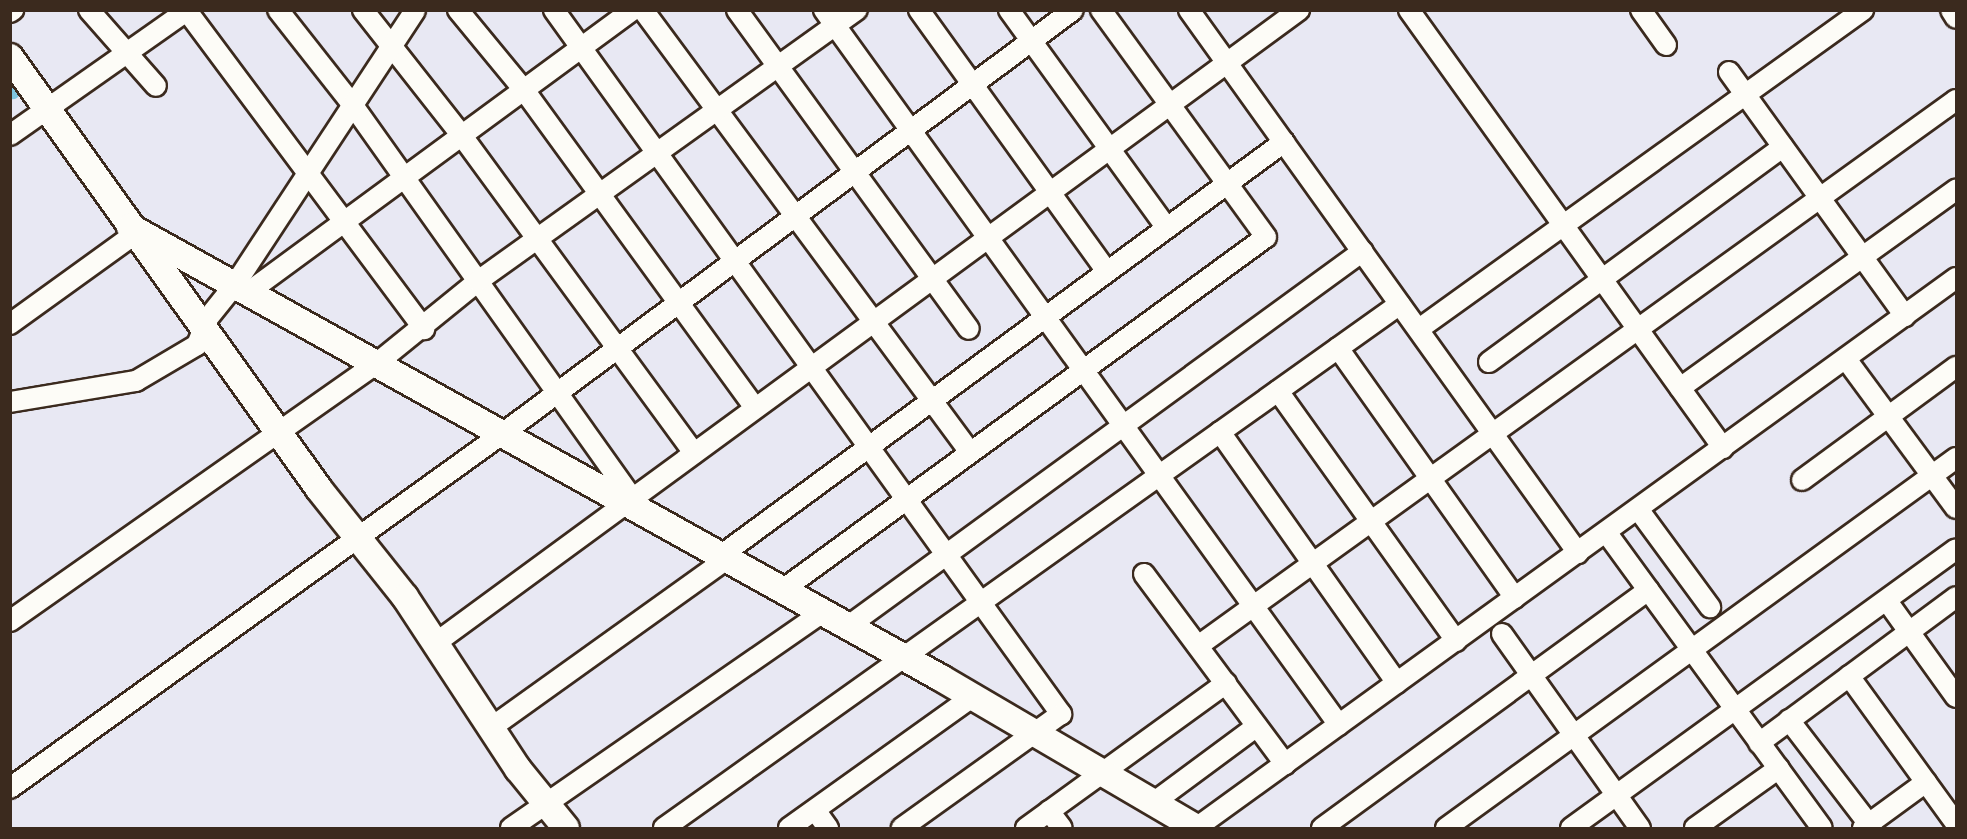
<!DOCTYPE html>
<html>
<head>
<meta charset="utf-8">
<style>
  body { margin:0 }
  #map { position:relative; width:1967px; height:839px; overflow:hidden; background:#e8e8f3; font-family:Caveat,sans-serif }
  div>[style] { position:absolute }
  .canal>* { height:15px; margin:-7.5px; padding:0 7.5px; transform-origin:7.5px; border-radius:7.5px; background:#7fc5e0 }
  .roads { filter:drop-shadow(2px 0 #3b2a1e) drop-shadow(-2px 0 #3b2a1e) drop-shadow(0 2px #3b2a1e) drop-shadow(0 -2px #3b2a1e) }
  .minor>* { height:20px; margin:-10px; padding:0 10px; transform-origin:10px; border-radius:10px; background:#fdfcf7 }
  .major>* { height:26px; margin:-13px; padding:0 13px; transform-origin:13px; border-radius:13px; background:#fdfcf7 }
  span { translate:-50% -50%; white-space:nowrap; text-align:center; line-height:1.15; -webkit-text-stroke:4.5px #fdfcf7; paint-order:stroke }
  .frame { position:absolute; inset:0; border:12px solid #3b2a1e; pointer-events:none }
</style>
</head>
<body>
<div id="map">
  <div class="canal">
    <i style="left:10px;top:88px;width:4px;rotate:56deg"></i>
  </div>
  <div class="roads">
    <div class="minor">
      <i style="left:89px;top:10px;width:101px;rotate:48.6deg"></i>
      <i style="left:278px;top:10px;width:120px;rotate:51.8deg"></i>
      <i style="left:352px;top:104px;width:485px;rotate:54.6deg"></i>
      <i style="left:363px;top:10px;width:160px;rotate:51.8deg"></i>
      <i style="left:462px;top:136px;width:393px;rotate:53.8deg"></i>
      <i style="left:458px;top:10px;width:104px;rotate:50.5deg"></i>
      <i style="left:524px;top:90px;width:393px;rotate:54deg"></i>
      <i style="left:554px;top:10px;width:868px;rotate:54.24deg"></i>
      <i style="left:1061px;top:714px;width:196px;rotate:144.4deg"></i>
      <i style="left:643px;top:10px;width:550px;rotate:53.51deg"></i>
      <i style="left:737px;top:10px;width:394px;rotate:54deg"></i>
      <i style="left:824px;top:10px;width:881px;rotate:54.24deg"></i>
      <i style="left:919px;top:10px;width:322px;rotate:54.3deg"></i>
      <i style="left:1009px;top:10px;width:269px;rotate:54.1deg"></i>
      <i style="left:1189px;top:10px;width:668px;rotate:54.38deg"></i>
      <i style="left:1409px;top:10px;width:539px;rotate:54.36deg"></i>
      <i style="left:1641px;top:10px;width:43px;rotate:54.5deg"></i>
      <i style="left:1951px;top:10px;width:9px;rotate:58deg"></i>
      <i style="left:187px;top:11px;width:397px;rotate:53.3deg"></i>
      <i style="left:10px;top:12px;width:4px;rotate:-34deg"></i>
      <i style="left:1729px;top:72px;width:301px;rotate:54.2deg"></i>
      <i style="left:10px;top:135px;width:218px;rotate:-35.1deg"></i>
      <i style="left:250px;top:291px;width:474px;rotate:-36.3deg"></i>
      <i style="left:10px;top:324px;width:154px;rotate:-35.8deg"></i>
      <i style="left:1419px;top:329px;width:547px;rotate:-35.7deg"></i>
      <i style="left:1338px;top:348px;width:306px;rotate:54.7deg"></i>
      <i style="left:1846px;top:359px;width:185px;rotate:53.6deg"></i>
      <i style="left:1489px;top:362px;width:364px;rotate:-36.2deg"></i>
      <i style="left:1680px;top:388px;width:340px;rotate:-35.7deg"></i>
      <i style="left:1278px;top:391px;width:307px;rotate:54.5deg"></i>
      <i style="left:10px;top:402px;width:128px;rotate:-9.5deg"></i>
      <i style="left:136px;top:381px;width:71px;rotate:-30.5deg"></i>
      <i style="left:197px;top:345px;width:29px;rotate:-68deg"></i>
      <i style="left:208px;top:318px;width:45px;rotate:-51.3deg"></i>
      <i style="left:236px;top:283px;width:326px;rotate:-56.7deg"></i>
      <i style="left:1220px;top:432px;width:307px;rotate:54.8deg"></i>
      <i style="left:1802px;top:480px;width:191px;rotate:-36.3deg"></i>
      <i style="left:1638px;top:509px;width:122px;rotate:53.7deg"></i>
      <i style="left:1606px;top:532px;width:366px;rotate:53.9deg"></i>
      <i style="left:719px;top:557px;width:701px;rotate:-36.3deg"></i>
      <i style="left:1144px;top:574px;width:237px;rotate:53.4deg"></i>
      <i style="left:781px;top:591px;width:600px;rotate:-36.13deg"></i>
      <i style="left:1266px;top:237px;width:281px;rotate:-126deg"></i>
      <i style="left:1887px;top:601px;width:118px;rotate:54.3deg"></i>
      <i style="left:10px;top:621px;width:447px;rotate:-35.1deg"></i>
      <i style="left:376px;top:364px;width:132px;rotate:-39.1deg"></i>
      <i style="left:478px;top:281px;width:466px;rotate:-35.6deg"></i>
      <i style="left:847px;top:627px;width:638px;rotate:-36.08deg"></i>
      <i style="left:1502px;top:634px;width:238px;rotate:54.6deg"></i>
      <i style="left:437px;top:642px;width:1069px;rotate:-36.25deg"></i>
      <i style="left:1198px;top:646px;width:934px;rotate:-35.77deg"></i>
      <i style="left:1849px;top:676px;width:183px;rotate:54.1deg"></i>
      <i style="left:1789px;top:720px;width:136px;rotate:52.5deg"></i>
      <i style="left:492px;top:727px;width:287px;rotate:-35.6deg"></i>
      <i style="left:1759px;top:743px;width:245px;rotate:-36.5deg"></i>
      <i style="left:10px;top:788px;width:606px;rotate:-35.74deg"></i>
      <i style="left:502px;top:434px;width:711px;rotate:-36.6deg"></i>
      <i style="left:1153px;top:803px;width:129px;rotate:-36.5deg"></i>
      <i style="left:815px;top:810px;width:22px;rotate:54deg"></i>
      <i style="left:1049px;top:811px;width:21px;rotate:53deg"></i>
      <i style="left:511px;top:828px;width:377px;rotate:-34.7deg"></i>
      <i style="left:664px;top:828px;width:903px;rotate:-35.45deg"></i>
      <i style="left:789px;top:828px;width:225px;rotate:-35.6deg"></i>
      <i style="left:1026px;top:828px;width:247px;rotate:-35.9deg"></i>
      <i style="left:1196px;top:828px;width:938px;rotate:-35.89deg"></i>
      <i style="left:1322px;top:828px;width:404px;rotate:-36.1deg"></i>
      <i style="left:1446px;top:828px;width:630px;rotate:-35.96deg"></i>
      <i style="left:1571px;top:828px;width:475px;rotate:-35.9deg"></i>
      <i style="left:1695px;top:828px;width:103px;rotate:-35.5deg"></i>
      <i style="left:1863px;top:828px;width:78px;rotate:-36.1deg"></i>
    </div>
    <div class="major">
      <i style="left:10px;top:57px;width:531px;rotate:54.42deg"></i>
      <i style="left:319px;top:489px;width:138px;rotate:51.5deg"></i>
      <i style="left:405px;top:597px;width:206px;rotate:56.7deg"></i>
      <i style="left:518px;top:769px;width:76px;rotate:50.9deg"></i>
      <i style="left:130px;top:227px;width:928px;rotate:29.08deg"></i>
      <i style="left:941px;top:678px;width:297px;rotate:30.4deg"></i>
    </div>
  </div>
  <div class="frame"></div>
</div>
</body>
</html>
